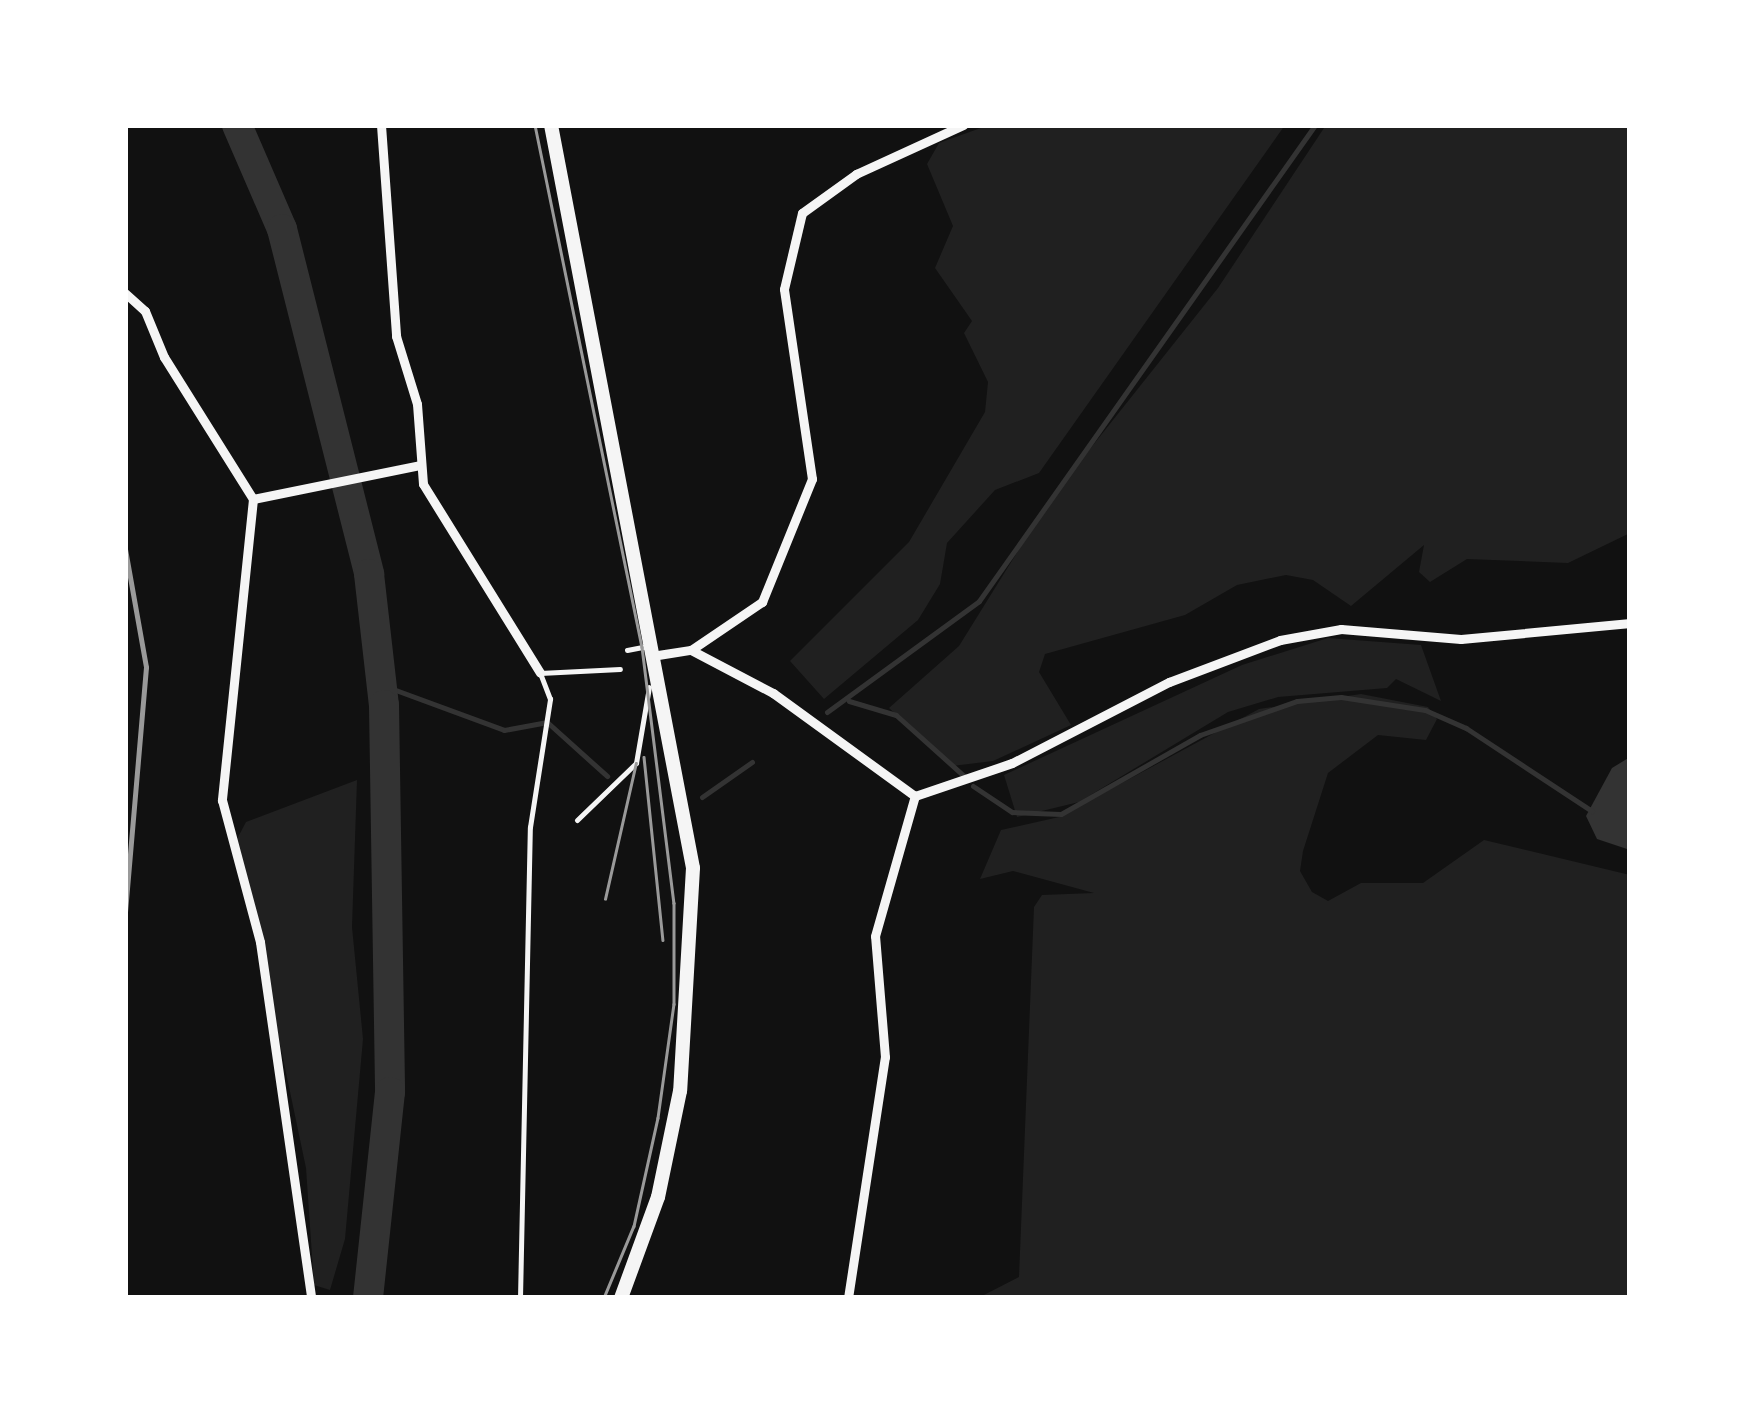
<!DOCTYPE html>
<html>
<head>
<meta charset="utf-8">
<style>
  body { margin:0 }
  #map { position:relative; width:1755px; height:1423px; overflow:hidden; background:#111; font-family:Inter,sans-serif }
  div>[style] { position:absolute }
  .green>* { inset:0; background:#202020 }
  .water>* { inset:0; background:#333 }
  .stream>* { height:5px; margin:-2.5px; padding:0 2.5px; transform-origin:2.5px; border-radius:2.5px; background:#333 }
  .river>* { height:30px; margin:-15px; padding:0 15px; transform-origin:15px; border-radius:15px; background:#333 }
  .service>* { height:5px; margin:-2.5px; padding:0 2.5px; transform-origin:2.5px; border-radius:2.5px; background:#f5f5f5 }
  .minor>* { height:9px; margin:-4.5px; padding:0 4.5px; transform-origin:4.5px; border-radius:4.5px; background:#f5f5f5 }
  .primary>* { height:14px; margin:-7px; padding:0 7px; transform-origin:7px; border-radius:7px; background:#f5f5f5 }
  .tram>* { height:2.5px; margin:-1.25px; padding:0 1.25px; transform-origin:1.25px; border-radius:1.25px; background:#9a9a9a }
  .rail>* { height:5px; margin:-2.5px; padding:0 2.5px; transform-origin:2.5px; border-radius:2.5px; background:#9a9a9a }
  span { translate:-50% -50%; white-space:nowrap; text-align:center; line-height:1.15; -webkit-text-stroke:10px #fff; paint-order:stroke }
  .frame { position:absolute; inset:0; border:128px solid #fff; pointer-events:none }
</style>
</head>
<body>
<div id="map">
  <div class="green">
    <i style="clip-path:polygon(989px 125px,1285px 125px,1039px 473px,995px 490px,947px 543px,940px 584px,918px 620px,824px 699px,790px 661px,909px 542px,985px 412px,988px 382px,964px 333px,972px 321px,935px 268px,953px 226px,927px 164px,939px 143px)"></i>
    <i style="clip-path:polygon(1326px 125px,1630px 125px,1630px 533px,1568px 563px,1467px 559px,1430px 582px,1419px 572px,1424px 545px,1351px 606px,1313px 580px,1286px 575px,1237px 585px,1185px 615px,1045px 654px,1039px 672px,1071px 725px,993px 761px,952px 766px,889px 708px,959px 646px,1051px 498px,1218px 288px)"></i>
    <i style="clip-path:polygon(1328px 638px,1421px 645px,1441px 701px,1396px 679px,1387px 688px,1278px 697px,1228px 712px,1079px 802px,1017px 817px,1004px 775px,1242px 665px)"></i>
    <i style="clip-path:polygon(1361px 694px,1428px 707px,1437px 719px,1426px 740px,1378px 735px,1328px 773px,1303px 851px,1300px 871px,1312px 892px,1328px 901px,1361px 883px,1423px 883px,1484px 840px,1630px 875px,1630px 1298px,978px 1298px,1019px 1277px,1034px 907px,1042px 895px,1094px 893px,1013px 871px,980px 879px,1001px 830px,1059px 817px,1259px 709px)"></i>
    <i style="clip-path:polygon(357px 780px,352px 927px,363px 1039px,345px 1239px,330px 1290px,314px 1285px,306px 1168px,237px 839px,246px 822px)"></i>
  </div>
  <div class="water">
    <i style="clip-path:polygon(1630px 757px,1630px 850px,1597px 839px,1586px 816px,1612px 768px)"></i>
  </div>
  <div class="stream">
    <i style="left:382px;top:685px;width:130px;rotate:20.2deg"></i>
    <i style="left:504px;top:730px;width:44px;rotate:-10.5deg"></i>
    <i style="left:547px;top:722px;width:81px;rotate:42deg"></i>
    <i style="left:849px;top:701px;width:49px;rotate:16.6deg"></i>
    <i style="left:896px;top:715px;width:93px;rotate:41.9deg"></i>
    <i style="left:827px;top:712px;width:188px;rotate:-36.1deg"></i>
    <i style="left:979px;top:601px;width:583px;rotate:-54.78deg"></i>
    <i style="left:973px;top:786px;width:47px;rotate:33.7deg"></i>
    <i style="left:1012px;top:812px;width:49px;rotate:2.3deg"></i>
    <i style="left:1061px;top:814px;width:160px;rotate:-29.6deg"></i>
    <i style="left:1200px;top:735px;width:103px;rotate:-19.3deg"></i>
    <i style="left:1297px;top:701px;width:44px;rotate:-5.2deg"></i>
    <i style="left:1341px;top:697px;width:85px;rotate:8.8deg"></i>
    <i style="left:1425px;top:710px;width:45px;rotate:23.7deg"></i>
    <i style="left:1466px;top:728px;width:151px;rotate:33.4deg"></i>
    <i style="left:702px;top:797px;width:61px;rotate:-35deg"></i>
  </div>
  <div class="river">
    <i style="left:237px;top:125px;width:113px;rotate:66.6deg"></i>
    <i style="left:282px;top:229px;width:356px;rotate:75.8deg"></i>
    <i style="left:369px;top:574px;width:132px;rotate:83.5deg"></i>
    <i style="left:384px;top:705px;width:387px;rotate:89.1deg"></i>
    <i style="left:390px;top:1092px;width:207px;rotate:96.1deg"></i>
  </div>
  <div class="service">
    <i style="left:627px;top:650px;width:21px;rotate:-11deg"></i>
    <i style="left:577px;top:820px;width:82px;rotate:-44deg"></i>
    <i style="left:636px;top:763px;width:77px;rotate:-80.3deg"></i>
    <i style="left:520px;top:1298px;width:471px;rotate:-88.8deg"></i>
    <i style="left:530px;top:827px;width:130px;rotate:-81.1deg"></i>
    <i style="left:550px;top:699px;width:28px;rotate:-111deg"></i>
    <i style="left:540px;top:673px;width:80px;rotate:-2.9deg"></i>
  </div>
  <div class="minor">
    <i style="left:381px;top:125px;width:212px;rotate:85.9deg"></i>
    <i style="left:396px;top:336px;width:71px;rotate:72.8deg"></i>
    <i style="left:417px;top:404px;width:80px;rotate:85.7deg"></i>
    <i style="left:423px;top:484px;width:222px;rotate:58.2deg"></i>
    <i style="left:125px;top:293px;width:27px;rotate:42deg"></i>
    <i style="left:145px;top:311px;width:50px;rotate:67.6deg"></i>
    <i style="left:164px;top:357px;width:168px;rotate:57.9deg"></i>
    <i style="left:253px;top:499px;width:303px;rotate:95.9deg"></i>
    <i style="left:222px;top:800px;width:147px;rotate:75deg"></i>
    <i style="left:260px;top:942px;width:360px;rotate:81.8deg"></i>
    <i style="left:253px;top:499px;width:170px;rotate:-11.5deg"></i>
    <i style="left:691px;top:650px;width:93px;rotate:27.7deg"></i>
    <i style="left:773px;top:693px;width:175px;rotate:36deg"></i>
    <i style="left:658px;top:655px;width:33px;rotate:-9deg"></i>
    <i style="left:691px;top:650px;width:86px;rotate:-34.1deg"></i>
    <i style="left:762px;top:602px;width:133px;rotate:-67.9deg"></i>
    <i style="left:812px;top:479px;width:192px;rotate:-98.4deg"></i>
    <i style="left:784px;top:289px;width:78px;rotate:-76.7deg"></i>
    <i style="left:802px;top:213px;width:67px;rotate:-35.8deg"></i>
    <i style="left:856px;top:174px;width:118px;rotate:-24.6deg"></i>
    <i style="left:915px;top:796px;width:102px;rotate:-18.8deg"></i>
    <i style="left:1012px;top:763px;width:177px;rotate:-27.3deg"></i>
    <i style="left:1169px;top:682px;width:119px;rotate:-20.7deg"></i>
    <i style="left:1280px;top:640px;width:62px;rotate:-10.2deg"></i>
    <i style="left:1341px;top:629px;width:120px;rotate:4.8deg"></i>
    <i style="left:1461px;top:639px;width:170px;rotate:-5.4deg"></i>
    <i style="left:848px;top:1298px;width:244px;rotate:-81.3deg"></i>
    <i style="left:885px;top:1057px;width:121px;rotate:-94.7deg"></i>
    <i style="left:875px;top:936px;width:146px;rotate:-74.1deg"></i>
  </div>
  <div class="primary">
    <i style="left:551px;top:125px;width:756px;rotate:79.18deg"></i>
    <i style="left:693px;top:868px;width:223px;rotate:93.3deg"></i>
    <i style="left:680px;top:1091px;width:108px;rotate:101.7deg"></i>
    <i style="left:658px;top:1197px;width:108px;rotate:110.1deg"></i>
  </div>
  <div class="tram">
    <i style="left:535px;top:125px;width:533px;rotate:78.42deg"></i>
    <i style="left:642px;top:647px;width:258px;rotate:82.9deg"></i>
    <i style="left:674px;top:903px;width:101px;rotate:90deg"></i>
    <i style="left:674px;top:1004px;width:115px;rotate:98deg"></i>
    <i style="left:658px;top:1118px;width:111px;rotate:102.5deg"></i>
    <i style="left:634px;top:1226px;width:78px;rotate:112.6deg"></i>
    <i style="left:644px;top:757px;width:184px;rotate:84.1deg"></i>
    <i style="left:605px;top:899px;width:139px;rotate:-77.2deg"></i>
  </div>
  <div class="rail">
    <i style="left:125px;top:549px;width:120px;rotate:79.9deg"></i>
    <i style="left:146px;top:667px;width:246px;rotate:94.9deg"></i>
  </div>
  <div class="frame"></div>
</div>
</body>
</html>
